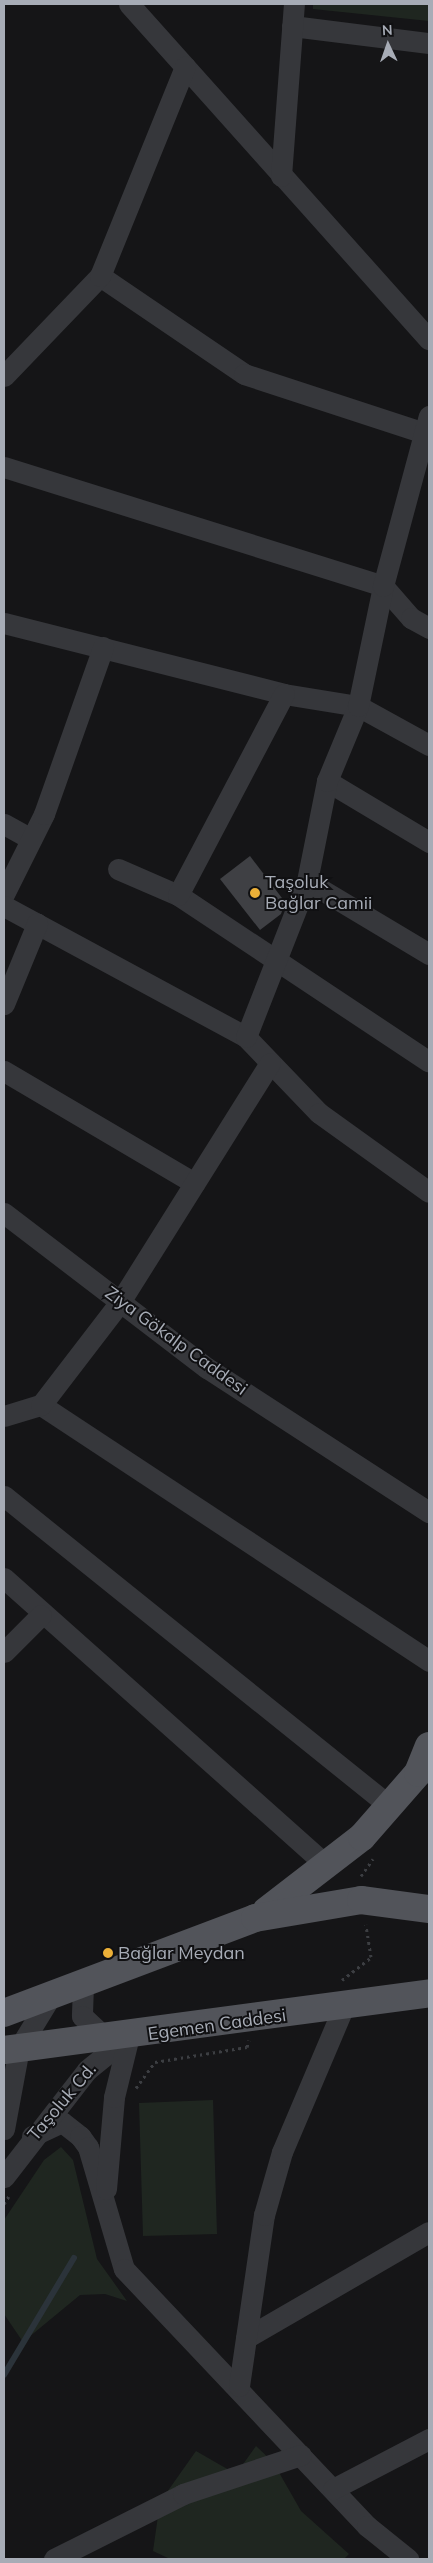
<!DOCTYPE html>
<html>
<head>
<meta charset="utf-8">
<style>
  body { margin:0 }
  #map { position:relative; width:433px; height:2563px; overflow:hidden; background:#151517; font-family:Mulish,sans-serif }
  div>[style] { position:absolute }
  .green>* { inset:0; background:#1f2620 }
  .stream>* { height:5.5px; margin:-2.75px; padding:0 2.75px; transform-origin:2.75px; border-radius:2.75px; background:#2b333a }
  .building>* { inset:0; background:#3f4044 }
  .path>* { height:3px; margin-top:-1.5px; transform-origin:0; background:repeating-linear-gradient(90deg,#3c3e42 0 2.5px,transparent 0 6.5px) }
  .minor>* { height:21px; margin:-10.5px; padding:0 10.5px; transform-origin:10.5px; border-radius:10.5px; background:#36373b }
  .major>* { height:28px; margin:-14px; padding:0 14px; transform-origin:14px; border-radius:14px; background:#52545a }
  .dots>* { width:14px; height:14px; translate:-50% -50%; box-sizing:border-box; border:2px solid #101012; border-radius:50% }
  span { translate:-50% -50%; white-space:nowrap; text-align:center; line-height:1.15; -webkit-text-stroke:4px #101012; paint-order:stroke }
  .poi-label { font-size:18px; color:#a7acb6 }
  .left { translate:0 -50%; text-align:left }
  .street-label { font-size:18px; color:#a7acb6 }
  .frame { position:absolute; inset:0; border:5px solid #a7acb6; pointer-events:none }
  .north { position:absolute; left:363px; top:20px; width:50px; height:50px; -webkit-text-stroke:4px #101012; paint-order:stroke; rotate:357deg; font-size:14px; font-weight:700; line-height:20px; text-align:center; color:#a7acb6 }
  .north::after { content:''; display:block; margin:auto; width:18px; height:22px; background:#a7acb6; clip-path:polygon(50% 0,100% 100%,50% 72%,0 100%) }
</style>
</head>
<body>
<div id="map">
  <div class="green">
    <i style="clip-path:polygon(313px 4px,429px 4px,429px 21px,313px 9px)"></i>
    <i style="clip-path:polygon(213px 2100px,217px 2234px,143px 2236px,139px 2103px)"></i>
    <i style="clip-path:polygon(61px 2147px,73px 2160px,97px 2259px,127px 2301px,105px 2294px,80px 2295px,23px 2342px,4px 2314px,4px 2220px,44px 2160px)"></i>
    <i style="clip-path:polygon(256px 2446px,273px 2462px,301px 2511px,349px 2554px,344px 2559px,170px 2559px,153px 2551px,160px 2502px,196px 2451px,236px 2474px)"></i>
  </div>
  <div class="stream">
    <i style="left:4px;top:2375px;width:136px;rotate:-59.1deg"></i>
  </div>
  <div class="building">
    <i style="clip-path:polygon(250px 856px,285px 902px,281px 914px,260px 930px,220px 879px)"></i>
  </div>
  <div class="path">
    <i style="left:361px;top:1876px;width:21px;rotate:-55deg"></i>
    <i style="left:342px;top:1980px;width:37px;rotate:-38deg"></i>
    <i style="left:371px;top:1957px;width:33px;rotate:-99deg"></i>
    <i style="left:136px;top:2088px;width:32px;rotate:-54deg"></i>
    <i style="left:155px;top:2062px;width:93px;rotate:-9.3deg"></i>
    <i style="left:247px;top:2047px;width:7px;rotate:-74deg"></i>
    <i style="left:4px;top:2204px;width:9px;rotate:-58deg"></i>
  </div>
  <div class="minor">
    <i style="left:129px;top:4px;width:450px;rotate:48.2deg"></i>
    <i style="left:292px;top:26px;width:138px;rotate:7.1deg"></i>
    <i style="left:281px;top:176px;width:172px;rotate:-85.7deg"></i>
    <i style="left:100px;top:276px;width:174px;rotate:34.2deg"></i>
    <i style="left:244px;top:374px;width:189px;rotate:18.1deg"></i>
    <i style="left:4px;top:376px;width:139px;rotate:-46.2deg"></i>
    <i style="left:100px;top:276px;width:226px;rotate:-67.9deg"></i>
    <i style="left:4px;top:467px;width:397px;rotate:17.4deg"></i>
    <i style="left:383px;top:586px;width:43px;rotate:48.8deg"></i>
    <i style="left:411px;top:618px;width:21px;rotate:29deg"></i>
    <i style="left:4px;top:623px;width:289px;rotate:14.2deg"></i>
    <i style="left:284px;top:694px;width:75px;rotate:9.2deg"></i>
    <i style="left:358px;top:706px;width:81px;rotate:28.8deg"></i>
    <i style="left:327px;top:781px;width:119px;rotate:30.9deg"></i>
    <i style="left:4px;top:824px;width:31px;rotate:29deg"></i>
    <i style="left:118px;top:869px;width:65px;rotate:23.4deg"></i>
    <i style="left:178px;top:895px;width:301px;rotate:33.6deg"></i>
    <i style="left:307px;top:881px;width:142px;rotate:30.9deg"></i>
    <i style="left:4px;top:894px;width:89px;rotate:-63.4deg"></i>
    <i style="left:44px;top:814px;width:177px;rotate:-70.5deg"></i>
    <i style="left:178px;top:895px;width:227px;rotate:-62.2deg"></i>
    <i style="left:4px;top:906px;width:275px;rotate:28.4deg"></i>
    <i style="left:246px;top:1037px;width:105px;rotate:46.2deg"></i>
    <i style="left:319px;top:1113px;width:135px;rotate:35.7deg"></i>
    <i style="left:4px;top:1004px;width:87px;rotate:-67.6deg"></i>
    <i style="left:246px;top:1037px;width:168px;rotate:-68.6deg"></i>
    <i style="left:307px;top:881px;width:102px;rotate:-78.7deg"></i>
    <i style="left:327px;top:781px;width:81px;rotate:-67.5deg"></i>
    <i style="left:358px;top:706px;width:123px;rotate:-78.2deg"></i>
    <i style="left:383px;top:586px;width:176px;rotate:-74.9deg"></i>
    <i style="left:4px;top:1071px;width:221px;rotate:30.5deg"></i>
    <i style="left:4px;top:1213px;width:255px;rotate:37.4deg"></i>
    <i style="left:207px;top:1368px;width:265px;rotate:33deg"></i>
    <i style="left:41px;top:1405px;width:465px;rotate:33.4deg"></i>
    <i style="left:4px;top:1416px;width:39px;rotate:-17deg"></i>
    <i style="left:41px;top:1405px;width:130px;rotate:-52.5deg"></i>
    <i style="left:120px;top:1302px;width:282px;rotate:-57.9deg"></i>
    <i style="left:4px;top:1496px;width:494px;rotate:38.8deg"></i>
    <i style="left:4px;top:1578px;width:433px;rotate:41.7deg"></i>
    <i style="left:4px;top:1652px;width:52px;rotate:-45deg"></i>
    <i style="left:83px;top:1985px;width:31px;rotate:92deg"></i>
    <i style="left:82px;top:2016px;width:34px;rotate:43deg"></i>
    <i style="left:4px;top:2129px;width:82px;rotate:-79.5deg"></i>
    <i style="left:19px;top:2048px;width:63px;rotate:-58.6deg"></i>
    <i style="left:32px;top:2136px;width:33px;rotate:-25deg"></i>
    <i style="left:62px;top:2122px;width:23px;rotate:38deg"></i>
    <i style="left:80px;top:2136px;width:14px;rotate:54deg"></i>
    <i style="left:88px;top:2147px;width:127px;rotate:73.6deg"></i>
    <i style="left:124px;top:2269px;width:354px;rotate:46.6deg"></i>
    <i style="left:367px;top:2526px;width:53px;rotate:38.8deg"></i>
    <i style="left:4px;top:2177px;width:135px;rotate:-52.2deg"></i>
    <i style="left:87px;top:2070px;width:54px;rotate:-39deg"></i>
    <i style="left:106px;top:2189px;width:92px;rotate:-85deg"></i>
    <i style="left:114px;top:2097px;width:63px;rotate:-76.2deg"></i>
    <i style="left:246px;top:2338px;width:211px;rotate:-30.1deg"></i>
    <i style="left:239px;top:2386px;width:173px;rotate:-81.7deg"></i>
    <i style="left:264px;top:2215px;width:66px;rotate:-74.1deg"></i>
    <i style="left:282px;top:2152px;width:156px;rotate:-67deg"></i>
    <i style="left:333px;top:2489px;width:108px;rotate:-27.5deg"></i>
    <i style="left:54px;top:2559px;width:144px;rotate:-26.7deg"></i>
    <i style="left:183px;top:2494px;width:124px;rotate:-18.3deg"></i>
  </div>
  <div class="major">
    <i style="left:266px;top:1911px;width:121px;rotate:-37.6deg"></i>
    <i style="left:362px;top:1837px;width:85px;rotate:-48.8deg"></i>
    <i style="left:418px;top:1773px;width:29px;rotate:-68deg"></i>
    <i style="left:4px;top:2013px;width:268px;rotate:-20.7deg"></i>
    <i style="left:255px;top:1918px;width:108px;rotate:-9.6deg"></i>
    <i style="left:361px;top:1900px;width:69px;rotate:7.5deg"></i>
    <i style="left:4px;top:2050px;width:429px;rotate:-7.6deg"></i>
  </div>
  <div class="dots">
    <i style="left:255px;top:893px;background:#ecb038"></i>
    <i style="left:108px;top:1953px;background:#ecb038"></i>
  </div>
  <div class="poi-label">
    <span class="left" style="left:265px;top:893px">Taşoluk<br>Bağlar Camii</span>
    <span class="left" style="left:118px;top:1953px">Bağlar Meydan</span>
  </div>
  <div class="street-label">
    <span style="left:176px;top:1341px;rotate:36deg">Ziya Gökalp Caddesi</span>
    <span style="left:217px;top:2025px;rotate:-8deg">Egemen Caddesi</span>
    <span style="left:62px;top:2102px;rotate:-50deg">Taşoluk Cd.</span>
  </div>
  <div class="frame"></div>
  <div class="north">N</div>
</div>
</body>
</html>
